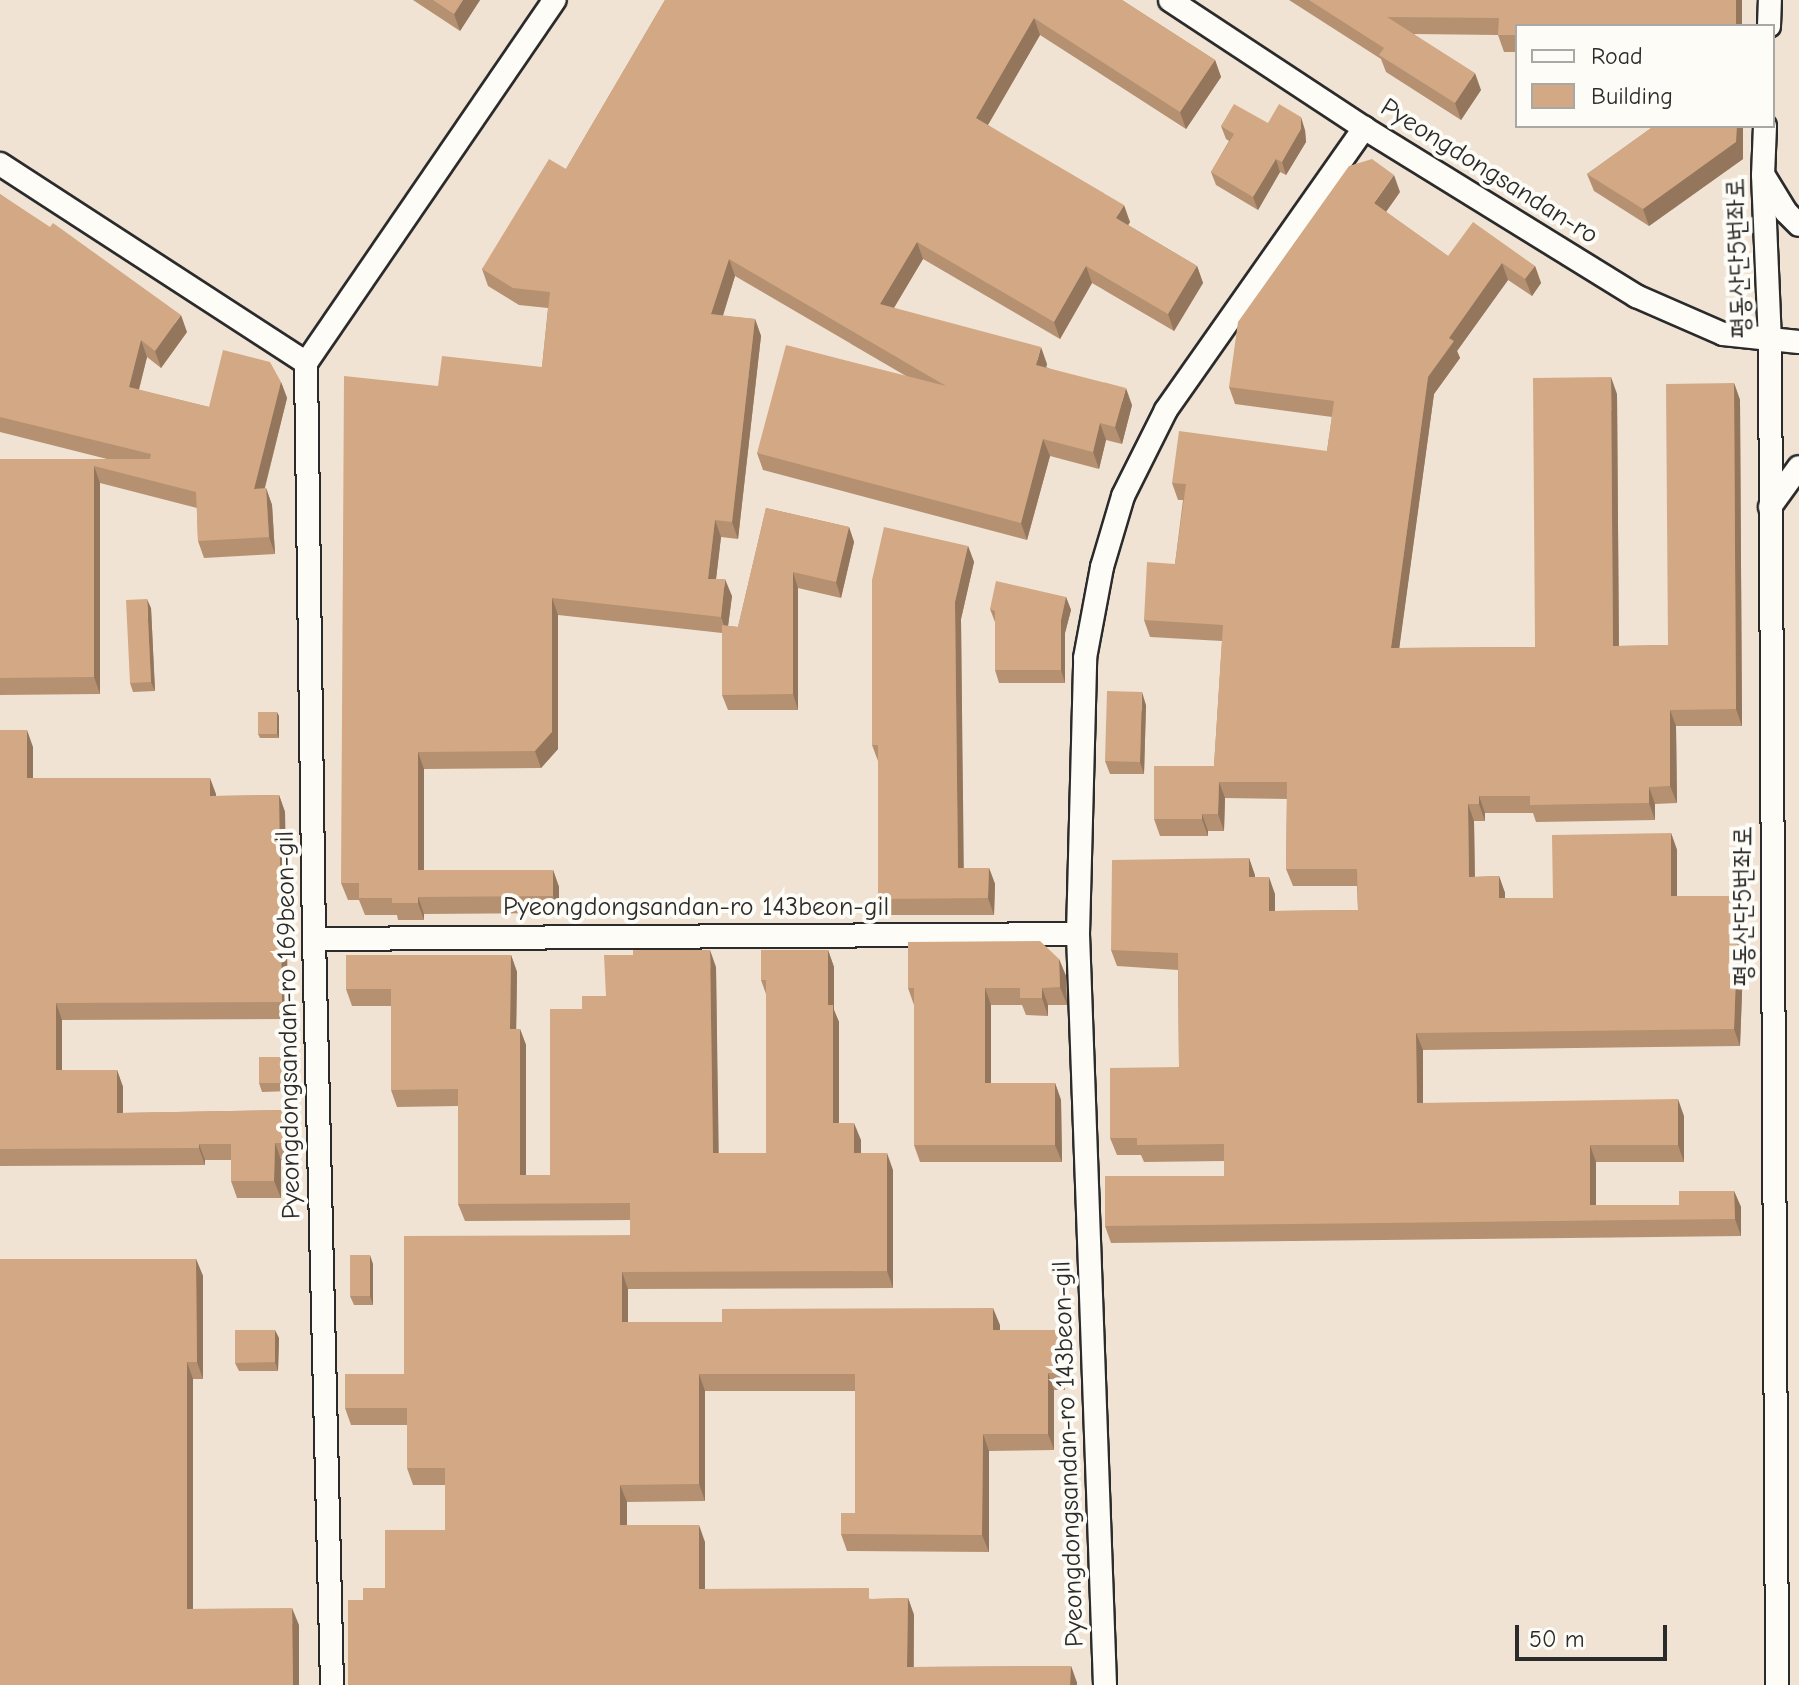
<!DOCTYPE html>
<html>
<head>
<meta charset="utf-8">
<style>
  body { margin:0 }
  #map { position:relative; width:1799px; height:1685px; overflow:hidden; background:#fdfcf7; font-family:"Comic Neue","Poor Story",sans-serif }
  div>[style] { position:absolute }
  .built>* { inset:0; background:#f0e3d4 }
  .roads { filter:drop-shadow(2px 0 #2b2b2b) drop-shadow(-2px 0 #2b2b2b) drop-shadow(0 2px #2b2b2b) drop-shadow(0 -2px #2b2b2b) }
  .minor>* { height:22px; margin:-11px; padding:0 11px; transform-origin:11px; border-radius:11px; background:#fdfcf7 }
  .wall>* { inset:0; background:#b59172 }
  .shaded-wall>* { inset:0; background:#93765c }
  .building>* { inset:0; background:#d2a984 }
  span { translate:-50% -50%; white-space:nowrap; text-align:center; line-height:1.15; -webkit-text-stroke:8px #fdfcf7; paint-order:stroke }
  .street-label { font-size:26px; color:#2b2b2b }
  .legend { position:absolute; left:1515px; top:24px; width:260px; height:104px; box-sizing:border-box; background:#fdfcf7; border:2px solid #a9a8a5; margin:0; padding:10px 14px; list-style:none; font-size:24px; color:#2b2b2b }
  .legend li { display:flex; align-items:center; gap:16px; height:40px }
  .legend b { width:40px; border:2px solid #a9a8a5 }
  .scale { position:absolute; left:1515px; top:1625px; width:152px; height:36px; box-sizing:border-box; border:4px solid #2b2b2b; border-top:0; padding-left:10px; font-size:24px; line-height:28px; white-space:nowrap; color:#2b2b2b; -webkit-text-stroke:6px #fdfcf7; paint-order:stroke }
</style>
</head>
<body>
<div id="map">
  <div class="built">
    <i style="clip-path:polygon(evenodd,0 0,1799px 0,1799px 1685px,0 1685px,0 0,1517px 26px,1773px 26px,1773px 126px,1517px 126px,1517px 26px)"></i>
  </div>
  <div class="roads">
    <div class="minor">
      <i style="left:1170px;top:0;width:232px;rotate:33.4deg"></i>
      <i style="left:1364px;top:128px;width:320px;rotate:31.7deg"></i>
      <i style="left:1636px;top:296px;width:95px;rotate:23.6deg"></i>
      <i style="left:1723px;top:334px;width:76px;rotate:6deg"></i>
      <i style="left:1769px;top:26px;width:26px;rotate:-88deg"></i>
      <i style="left:1765px;top:126px;width:49px;rotate:92.3deg"></i>
      <i style="left:1763px;top:175px;width:166px;rotate:87.6deg"></i>
      <i style="left:1770px;top:341px;width:1344px;rotate:89.7deg"></i>
      <i style="left:0;top:164px;width:365px;rotate:33deg"></i>
      <i style="left:1764px;top:176px;width:42px;rotate:58.6deg"></i>
      <i style="left:1786px;top:212px;width:18px;rotate:45deg"></i>
      <i style="left:1770px;top:507px;width:49px;rotate:-54.1deg"></i>
      <i style="left:314px;top:939px;width:764px;rotate:-0.37deg"></i>
      <i style="left:332px;top:1685px;width:746px;rotate:-91.38deg"></i>
      <i style="left:314px;top:939px;width:576px;rotate:-90.8deg"></i>
      <i style="left:306px;top:363px;width:440px;rotate:-55.6deg"></i>
      <i style="left:1105px;top:1685px;width:751px;rotate:-92.06deg"></i>
      <i style="left:1078px;top:934px;width:276px;rotate:-88.5deg"></i>
      <i style="left:1085px;top:658px;width:93px;rotate:-79.4deg"></i>
      <i style="left:1102px;top:567px;width:74px;rotate:-73.5deg"></i>
      <i style="left:1123px;top:496px;width:96px;rotate:-63.4deg"></i>
      <i style="left:1166px;top:410px;width:345px;rotate:-54.9deg"></i>
    </div>
  </div>
  <div class="wall">
    <i style="clip-path:polygon(413px 0,480px 0,460px 31px)"></i>
    <i style="clip-path:polygon(665px 0,1122px 0,1215px 60px,1221px 77px,1186px 129px,1040px 35px,988px 125px,1130px 222px,1128px 225px,1197px 266px,1203px 283px,1174px 331px,1092px 283px,1060px 339px,923px 259px,894px 308px,1047px 364px,1046px 367px,1132px 405px,1122px 444px,1106px 440px,1099px 469px,1050px 456px,1027px 540px,763px 470px,757px 453px,906px 376px,735px 276px,723px 316px,755px 319px,761px 336px,738px 539px,721px 537px,716px 579px,732px 596px,728px 626px,738px 627px,766px 508px,849px 527px,854px 542px,841px 598px,798px 588px,798px 710px,728px 710px,722px 695px,722px 633px,558px 615px,558px 749px,541px 768px,424px 769px,424px 870px,553px 870px,559px 887px,559px 913px,424px 914px,424px 920px,398px 920px,397px 915px,365px 915px,359px 900px,348px 900px,341px 883px,438px 386px,542px 367px,548px 308px,519px 305px,488px 286px,482px 269px,566px 169px)"></i>
    <i style="clip-path:polygon(1289px 0,1742px 0,1742px 26px,1517px 26px,1517px 52px,1504px 52px,1498px 35px,1414px 34px,1481px 90px,1461px 120px,1386px 72px,1381px 59px)"></i>
    <i style="clip-path:polygon(1268px 123px,1305px 130px,1306px 142px,1286px 175px,1280px 172px,1258px 210px,1216px 185px,1211px 172px,1229px 141px,1226px 139px,1221px 126px)"></i>
    <i style="clip-path:polygon(1654px 126px,1743px 126px,1743px 159px,1649px 226px,1594px 191px,1587px 174px)"></i>
    <i style="clip-path:polygon(1400px 192px,1386px 212px,1448px 256px,1535px 266px,1541px 283px,1532px 296px,1508px 280px,1457px 351px,1460px 358px,1434px 394px,1399px 648px,1535px 647px,1617px 394px,1619px 646px,1668px 645px,1734px 383px,1740px 400px,1742px 726px,1676px 726px,1677px 803px,1655px 804px,1655px 820px,1536px 822px,1533px 813px,1485px 813px,1485px 821px,1474px 821px,1475px 877px,1499px 876px,1505px 893px,1505px 898px,1553px 898px,1671px 833px,1677px 850px,1677px 896px,1739px 896px,1745px 913px,1740px 1046px,1423px 1050px,1423px 1103px,1684px 1116px,1684px 1162px,1596px 1162px,1596px 1205px,1679px 1205px,1734px 1191px,1741px 1207px,1741px 1236px,1111px 1243px,1105px 1226px,1224px 1176px,1224px 1161px,1144px 1162px,1141px 1155px,1117px 1155px,1110px 1138px,1179px 1067px,1178px 970px,1117px 966px,1111px 950px,1249px 858px,1255px 877px,1275px 894px,1275px 911px,1358px 910px,1357px 886px,1293px 886px,1286px 869px,1287px 799px,1225px 798px,1224px 831px,1208px 831px,1208px 836px,1160px 836px,1154px 819px,1214px 766px,1222px 641px,1150px 637px,1144px 620px,1175px 564px,1183px 500px,1178px 500px,1172px 483px,1327px 451px,1332px 417px,1235px 404px,1229px 387px)"></i>
    <i style="clip-path:polygon(0 194px,187px 332px,161px 368px,147px 357px,139px 390px,209px 407px,281px 382px,287px 398px,265px 488px,266px 488px,272px 505px,275px 554px,204px 558px,198px 541px,197px 508px,100px 483px,100px 694px,0 695px,0 459px,107px 459px,0 432px)"></i>
    <i style="clip-path:polygon(968px 546px,974px 562px,961px 619px,963px 868px,989px 868px,995px 884px,994px 915px,884px 915px,878px 899px,878px 761px,872px 745px)"></i>
    <i style="clip-path:polygon(1066px 597px,1071px 610px,1065px 633px,1065px 683px,999px 683px,995px 670px,995px 622px,990px 609px)"></i>
    <i style="clip-path:polygon(151px 608px,155px 691px,133px 692px,130px 683px)"></i>
    <i style="clip-path:polygon(1146px 705px,1144px 774px,1110px 774px,1105px 761px)"></i>
    <i style="clip-path:polygon(279px 716px,279px 738px,260px 738px,258px 734px)"></i>
    <i style="clip-path:polygon(0 730px,33px 747px,33px 778px,216px 794px,216px 796px,279px 795px,285px 812px,288px 1019px,62px 1020px,62px 1070px,117px 1070px,123px 1087px,123px 1113px,287px 1110px,293px 1126px,293px 1160px,281px 1160px,281px 1198px,237px 1198px,231px 1181px,231px 1160px,205px 1160px,205px 1165px,0 1166px)"></i>
    <i style="clip-path:polygon(828px 950px,834px 967px,834px 1010px,839px 1022px,839px 1123px,861px 1140px,861px 1153px,893px 1170px,893px 1288px,628px 1289px,628px 1322px,1000px 1325px,1000px 1330px,1064px 1347px,1065px 1390px,1054px 1390px,1054px 1450px,989px 1451px,989px 1552px,847px 1551px,841px 1534px,855px 1513px,855px 1391px,705px 1391px,705px 1501px,627px 1502px,627px 1525px,705px 1542px,705px 1589px,873px 1599px,908px 1598px,914px 1615px,914px 1667px,1071px 1666px,1077px 1683px,348px 1685px,363px 1600px,385px 1588px,445px 1530px,445px 1485px,413px 1485px,407px 1468px,407px 1425px,351px 1425px,345px 1408px,404px 1374px,630px 1235px,630px 1220px,465px 1221px,458px 1204px,458px 1106px,397px 1107px,391px 1090px,391px 1006px,352px 1006px,346px 989px,511px 955px,517px 972px,516px 1029px,520px 1029px,526px 1045px,526px 1175px,550px 1175px,582px 1009px,606px 996px,716px 967px,718px 1153px,766px 1153px,766px 994px,761px 980px)"></i>
    <i style="clip-path:polygon(1059px 959px,1066px 976px,1067px 1005px,1048px 1005px,1048px 1016px,1026px 1015px,1022px 1005px,991px 1005px,991px 1083px,1055px 1083px,1061px 1100px,1062px 1162px,920px 1162px,914px 1145px,914px 1005px,908px 988px)"></i>
    <i style="clip-path:polygon(286px 1057px,289px 1065px,290px 1091px,262px 1092px,259px 1083px)"></i>
    <i style="clip-path:polygon(196px 1259px,203px 1276px,203px 1379px,193px 1379px,193px 1609px,299px 1625px,299px 1685px,0 1685px)"></i>
    <i style="clip-path:polygon(373px 1264px,373px 1305px,354px 1305px,350px 1296px)"></i>
    <i style="clip-path:polygon(279px 1338px,278px 1371px,239px 1371px,235px 1363px)"></i>
  </div>
  <div class="shaded-wall">
    <i style="clip-path:polygon(463px 0,480px 0,460px 31px,454px 14px)"></i>
    <i style="clip-path:polygon(1736px 0,1742px 0,1742px 26px,1736px 26px)"></i>
    <i style="clip-path:polygon(1034px 18px,1040px 35px,982px 135px,976px 118px)"></i>
    <i style="clip-path:polygon(1215px 60px,1221px 77px,1186px 129px,1180px 112px)"></i>
    <i style="clip-path:polygon(1475px 73px,1481px 90px,1461px 120px,1455px 103px)"></i>
    <i style="clip-path:polygon(1301px 117px,1305px 130px,1306px 142px,1286px 175px,1282px 162px)"></i>
    <i style="clip-path:polygon(1737px 126px,1743px 126px,1743px 159px,1649px 226px,1643px 209px)"></i>
    <i style="clip-path:polygon(1276px 159px,1280px 172px,1258px 210px,1253px 197px)"></i>
    <i style="clip-path:polygon(1394px 175px,1400px 192px,1380px 220px,1374px 203px)"></i>
    <i style="clip-path:polygon(1124px 205px,1130px 222px,1122px 235px,1116px 218px)"></i>
    <i style="clip-path:polygon(917px 242px,923px 259px,886px 321px,880px 304px)"></i>
    <i style="clip-path:polygon(729px 259px,735px 276px,718px 331px,711px 314px)"></i>
    <i style="clip-path:polygon(1502px 263px,1508px 280px,1457px 351px,1460px 358px,1434px 394px,1397px 665px,1391px 648px,1428px 377px,1449px 338px)"></i>
    <i style="clip-path:polygon(1086px 266px,1092px 283px,1060px 339px,1054px 322px)"></i>
    <i style="clip-path:polygon(1197px 266px,1203px 283px,1174px 331px,1168px 314px)"></i>
    <i style="clip-path:polygon(1535px 266px,1541px 283px,1532px 296px,1525px 279px)"></i>
    <i style="clip-path:polygon(181px 315px,187px 332px,161px 368px,155px 351px)"></i>
    <i style="clip-path:polygon(755px 319px,761px 336px,738px 539px,732px 522px)"></i>
    <i style="clip-path:polygon(141px 340px,147px 357px,135px 404px,129px 387px)"></i>
    <i style="clip-path:polygon(1041px 347px,1047px 364px,1042px 382px,1036px 365px)"></i>
    <i style="clip-path:polygon(1611px 377px,1617px 394px,1619px 663px,1613px 646px)"></i>
    <i style="clip-path:polygon(281px 382px,287px 398px,260px 506px,254px 489px)"></i>
    <i style="clip-path:polygon(1734px 383px,1740px 400px,1742px 726px,1736px 709px)"></i>
    <i style="clip-path:polygon(1126px 388px,1132px 405px,1122px 444px,1115px 427px)"></i>
    <i style="clip-path:polygon(1100px 423px,1106px 440px,1099px 469px,1093px 452px)"></i>
    <i style="clip-path:polygon(1043px 439px,1050px 456px,1027px 540px,1021px 523px)"></i>
    <i style="clip-path:polygon(94px 466px,100px 483px,100px 694px,94px 677px)"></i>
    <i style="clip-path:polygon(266px 488px,272px 505px,275px 554px,269px 537px)"></i>
    <i style="clip-path:polygon(715px 520px,721px 537px,714px 596px,708px 579px)"></i>
    <i style="clip-path:polygon(849px 527px,854px 542px,841px 598px,836px 582px)"></i>
    <i style="clip-path:polygon(968px 546px,974px 562px,961px 619px,964px 884px,958px 868px,955px 602px)"></i>
    <i style="clip-path:polygon(793px 572px,798px 588px,798px 710px,793px 694px)"></i>
    <i style="clip-path:polygon(725px 579px,732px 596px,727px 634px,721px 617px)"></i>
    <i style="clip-path:polygon(1066px 597px,1071px 610px,1065px 633px,1065px 683px,1061px 670px,1061px 620px)"></i>
    <i style="clip-path:polygon(552px 598px,558px 615px,558px 749px,541px 768px,535px 751px)"></i>
    <i style="clip-path:polygon(147px 599px,151px 608px,155px 691px,151px 682px)"></i>
    <i style="clip-path:polygon(1142px 692px,1146px 705px,1144px 774px,1140px 762px)"></i>
    <i style="clip-path:polygon(1670px 710px,1676px 726px,1677px 803px,1670px 786px)"></i>
    <i style="clip-path:polygon(277px 712px,279px 716px,279px 738px,277px 734px)"></i>
    <i style="clip-path:polygon(27px 730px,33px 747px,33px 795px,27px 778px)"></i>
    <i style="clip-path:polygon(418px 752px,424px 769px,424px 887px,418px 870px)"></i>
    <i style="clip-path:polygon(210px 778px,216px 794px,216px 812px,210px 796px)"></i>
    <i style="clip-path:polygon(1219px 782px,1225px 798px,1224px 831px,1218px 814px)"></i>
    <i style="clip-path:polygon(1649px 787px,1655px 804px,1655px 820px,1649px 803px)"></i>
    <i style="clip-path:polygon(279px 795px,285px 812px,288px 1019px,282px 1002px)"></i>
    <i style="clip-path:polygon(1479px 796px,1485px 813px,1485px 821px,1479px 804px)"></i>
    <i style="clip-path:polygon(1468px 804px,1474px 821px,1475px 894px,1469px 877px)"></i>
    <i style="clip-path:polygon(1202px 814px,1208px 831px,1208px 836px,1202px 819px)"></i>
    <i style="clip-path:polygon(1671px 833px,1677px 850px,1677px 913px,1671px 896px)"></i>
    <i style="clip-path:polygon(1249px 858px,1255px 875px,1255px 894px,1249px 877px)"></i>
    <i style="clip-path:polygon(989px 868px,995px 884px,994px 915px,988px 898px)"></i>
    <i style="clip-path:polygon(553px 870px,559px 887px,559px 913px,553px 896px)"></i>
    <i style="clip-path:polygon(1499px 876px,1505px 893px,1505px 915px,1499px 898px)"></i>
    <i style="clip-path:polygon(1269px 877px,1275px 894px,1275px 928px,1269px 911px)"></i>
    <i style="clip-path:polygon(1739px 896px,1745px 913px,1740px 1046px,1734px 1029px)"></i>
    <i style="clip-path:polygon(418px 897px,424px 914px,424px 920px,418px 903px)"></i>
    <i style="clip-path:polygon(710px 950px,716px 967px,719px 1170px,713px 1153px)"></i>
    <i style="clip-path:polygon(828px 950px,834px 967px,834px 1010px,839px 1022px,839px 1140px,833px 1123px,828px 1005px)"></i>
    <i style="clip-path:polygon(511px 955px,517px 972px,516px 1045px,510px 1029px)"></i>
    <i style="clip-path:polygon(1059px 959px,1066px 976px,1067px 1005px,1060px 987px)"></i>
    <i style="clip-path:polygon(985px 988px,991px 1005px,991px 1100px,985px 1083px)"></i>
    <i style="clip-path:polygon(1042px 988px,1048px 1005px,1048px 1016px,1042px 998px)"></i>
    <i style="clip-path:polygon(56px 1003px,62px 1020px,62px 1087px,56px 1070px)"></i>
    <i style="clip-path:polygon(520px 1029px,526px 1045px,526px 1192px,520px 1175px)"></i>
    <i style="clip-path:polygon(1416px 1033px,1423px 1050px,1423px 1120px,1417px 1103px)"></i>
    <i style="clip-path:polygon(286px 1057px,289px 1065px,290px 1091px,286px 1083px)"></i>
    <i style="clip-path:polygon(117px 1070px,123px 1087px,123px 1130px,117px 1113px)"></i>
    <i style="clip-path:polygon(1055px 1083px,1061px 1100px,1062px 1162px,1055px 1145px)"></i>
    <i style="clip-path:polygon(1678px 1099px,1684px 1116px,1684px 1162px,1678px 1145px)"></i>
    <i style="clip-path:polygon(287px 1110px,293px 1126px,293px 1160px,287px 1143px)"></i>
    <i style="clip-path:polygon(854px 1123px,861px 1140px,861px 1170px,854px 1153px)"></i>
    <i style="clip-path:polygon(275px 1143px,281px 1160px,281px 1198px,274px 1181px)"></i>
    <i style="clip-path:polygon(199px 1144px,205px 1160px,205px 1165px,199px 1148px)"></i>
    <i style="clip-path:polygon(1590px 1145px,1596px 1162px,1596px 1222px,1590px 1205px)"></i>
    <i style="clip-path:polygon(887px 1153px,893px 1170px,893px 1288px,887px 1271px)"></i>
    <i style="clip-path:polygon(1734px 1191px,1741px 1207px,1741px 1236px,1735px 1219px)"></i>
    <i style="clip-path:polygon(370px 1255px,373px 1264px,373px 1305px,370px 1296px)"></i>
    <i style="clip-path:polygon(196px 1259px,203px 1276px,203px 1379px,197px 1362px)"></i>
    <i style="clip-path:polygon(622px 1272px,628px 1289px,628px 1339px,622px 1322px)"></i>
    <i style="clip-path:polygon(993px 1308px,1000px 1325px,1000px 1347px,993px 1330px)"></i>
    <i style="clip-path:polygon(275px 1330px,279px 1338px,278px 1371px,275px 1362px)"></i>
    <i style="clip-path:polygon(1058px 1330px,1064px 1347px,1065px 1390px,1058px 1373px)"></i>
    <i style="clip-path:polygon(187px 1362px,193px 1379px,193px 1626px,187px 1609px)"></i>
    <i style="clip-path:polygon(1048px 1373px,1054px 1390px,1054px 1450px,1048px 1434px)"></i>
    <i style="clip-path:polygon(699px 1374px,705px 1391px,705px 1501px,699px 1484px)"></i>
    <i style="clip-path:polygon(983px 1434px,989px 1451px,989px 1552px,982px 1535px)"></i>
    <i style="clip-path:polygon(620px 1485px,627px 1502px,627px 1542px,620px 1525px)"></i>
    <i style="clip-path:polygon(699px 1525px,705px 1542px,705px 1606px,699px 1589px)"></i>
    <i style="clip-path:polygon(908px 1598px,914px 1615px,913px 1683px,907px 1667px)"></i>
    <i style="clip-path:polygon(292px 1608px,299px 1625px,299px 1685px,293px 1685px)"></i>
    <i style="clip-path:polygon(1071px 1666px,1077px 1683px,1077px 1685px,1070px 1685px)"></i>
  </div>
  <div class="building">
    <i style="clip-path:polygon(433px 0,463px 0,454px 14px)"></i>
    <i style="clip-path:polygon(665px 0,1122px 0,1215px 60px,1180px 112px,1034px 18px,976px 118px,1124px 205px,1116px 218px,1197px 266px,1168px 314px,1086px 266px,1054px 322px,917px 242px,880px 304px,1041px 347px,1036px 365px,1126px 388px,1115px 427px,1100px 423px,1093px 452px,1043px 439px,1021px 523px,757px 453px,786px 345px,946px 386px,729px 259px,711px 314px,755px 319px,732px 522px,715px 520px,708px 579px,725px 579px,721px 617px,552px 598px,552px 732px,535px 751px,418px 752px,418px 870px,553px 870px,553px 896px,418px 897px,418px 903px,392px 903px,392px 898px,359px 898px,359px 883px,341px 883px,344px 376px,438px 386px,442px 356px,542px 367px,550px 292px,513px 288px,482px 269px,549px 159px,566px 169px)"></i>
    <i style="clip-path:polygon(1309px 0,1736px 0,1736px 26px,1517px 26px,1517px 35px,1498px 35px,1499px 18px,1387px 17px,1475px 73px,1455px 103px,1379px 55px,1384px 48px)"></i>
    <i style="clip-path:polygon(1234px 104px,1268px 123px,1279px 104px,1301px 117px,1301px 129px,1282px 162px,1276px 159px,1253px 197px,1211px 172px,1234px 134px,1221px 126px)"></i>
    <i style="clip-path:polygon(1654px 126px,1737px 126px,1736px 142px,1643px 209px,1587px 174px)"></i>
    <i style="clip-path:polygon(1372px 159px,1394px 175px,1374px 203px,1448px 256px,1473px 222px,1535px 266px,1525px 279px,1502px 263px,1449px 338px,1454px 341px,1428px 377px,1391px 648px,1535px 647px,1533px 378px,1611px 377px,1613px 646px,1668px 645px,1666px 384px,1734px 383px,1736px 709px,1670px 710px,1670px 786px,1649px 787px,1649px 803px,1530px 805px,1530px 796px,1479px 796px,1479px 804px,1468px 804px,1469px 877px,1499px 876px,1499px 898px,1553px 898px,1552px 835px,1671px 833px,1671px 896px,1739px 896px,1734px 1029px,1416px 1033px,1417px 1103px,1678px 1099px,1678px 1145px,1590px 1145px,1590px 1205px,1679px 1205px,1679px 1191px,1734px 1191px,1735px 1219px,1105px 1226px,1105px 1176px,1224px 1176px,1224px 1144px,1137px 1145px,1137px 1138px,1110px 1138px,1110px 1068px,1179px 1067px,1178px 953px,1111px 950px,1112px 860px,1249px 858px,1249px 877px,1269px 877px,1269px 911px,1358px 910px,1357px 869px,1286px 869px,1287px 782px,1219px 782px,1218px 814px,1202px 814px,1202px 819px,1154px 819px,1154px 766px,1214px 766px,1223px 625px,1144px 620px,1147px 562px,1175px 564px,1186px 484px,1172px 483px,1179px 431px,1327px 451px,1334px 401px,1229px 387px,1238px 322px,1349px 166px)"></i>
    <i style="clip-path:polygon(0 194px,50px 227px,53px 223px,181px 315px,155px 351px,141px 340px,129px 387px,209px 407px,223px 350px,270px 362px,281px 382px,254px 489px,266px 488px,269px 537px,198px 541px,196px 492px,94px 466px,94px 677px,0 678px,0 459px,150px 459px,151px 454px,0 417px)"></i>
    <i style="clip-path:polygon(766px 508px,849px 527px,836px 582px,793px 572px,793px 694px,722px 695px,722px 625px,738px 627px)"></i>
    <i style="clip-path:polygon(884px 527px,968px 546px,955px 602px,958px 868px,989px 868px,988px 898px,878px 899px,878px 745px,872px 745px,872px 580px)"></i>
    <i style="clip-path:polygon(996px 581px,1066px 597px,1061px 620px,1061px 670px,995px 670px,995px 611px,990px 609px)"></i>
    <i style="clip-path:polygon(147px 599px,151px 682px,130px 683px,126px 600px)"></i>
    <i style="clip-path:polygon(1107px 691px,1142px 692px,1140px 762px,1105px 761px)"></i>
    <i style="clip-path:polygon(258px 712px,277px 712px,277px 734px,258px 734px)"></i>
    <i style="clip-path:polygon(0 730px,27px 730px,27px 778px,210px 778px,210px 796px,279px 795px,282px 1002px,56px 1003px,56px 1070px,117px 1070px,117px 1113px,287px 1110px,287px 1143px,275px 1143px,274px 1181px,231px 1181px,231px 1144px,199px 1144px,199px 1148px,0 1149px)"></i>
    <i style="clip-path:polygon(1040px 941px,1059px 959px,1060px 987px,1042px 988px,1042px 998px,1020px 998px,1020px 988px,985px 988px,985px 1083px,1055px 1083px,1055px 1145px,914px 1145px,914px 988px,908px 988px,908px 942px)"></i>
    <i style="clip-path:polygon(633px 950px,710px 950px,713px 1153px,766px 1153px,766px 980px,761px 980px,761px 950px,828px 950px,828px 1005px,833px 1005px,833px 1123px,854px 1123px,854px 1153px,887px 1153px,887px 1271px,622px 1272px,622px 1322px,722px 1322px,722px 1309px,993px 1308px,993px 1330px,1058px 1330px,1058px 1373px,1048px 1373px,1048px 1434px,983px 1434px,982px 1535px,841px 1534px,841px 1513px,855px 1513px,855px 1374px,699px 1374px,699px 1484px,620px 1485px,620px 1525px,699px 1525px,699px 1589px,869px 1588px,869px 1599px,908px 1598px,907px 1667px,1071px 1666px,1070px 1685px,348px 1685px,348px 1600px,363px 1600px,363px 1588px,385px 1588px,385px 1530px,445px 1530px,445px 1468px,407px 1468px,407px 1408px,345px 1408px,345px 1374px,404px 1374px,404px 1236px,630px 1235px,630px 1203px,458px 1204px,458px 1089px,391px 1090px,391px 989px,346px 989px,346px 955px,511px 955px,510px 1029px,520px 1029px,520px 1175px,550px 1175px,550px 1009px,582px 1009px,582px 996px,606px 996px,604px 955px,633px 955px)"></i>
    <i style="clip-path:polygon(259px 1057px,286px 1057px,286px 1083px,259px 1083px)"></i>
    <i style="clip-path:polygon(350px 1255px,370px 1255px,370px 1296px,350px 1296px)"></i>
    <i style="clip-path:polygon(0 1259px,196px 1259px,197px 1362px,187px 1362px,187px 1609px,292px 1608px,293px 1685px,0 1685px)"></i>
    <i style="clip-path:polygon(235px 1330px,275px 1330px,275px 1362px,235px 1363px)"></i>
  </div>
  <div class="street-label">
    <span style="left:1489px;top:172px;rotate:32deg">Pyeongdongsandan-ro</span>
    <span style="left:1739px;top:258px;rotate:-92deg">평동산단5번좌로</span>
    <span style="left:1744px;top:906px;rotate:-90deg">평동산단5번좌로</span>
    <span style="left:696px;top:908px">Pyeongdongsandan-ro 143beon-gil</span>
    <span style="left:289px;top:1025px;rotate:-91deg">Pyeongdongsandan-ro 169beon-gil</span>
    <span style="left:1069px;top:1454px;rotate:-92deg">Pyeongdongsandan-ro 143beon-gil</span>
  </div>
  <ul class="legend">
  <li><b style="height:10px;background:#fdfcf7"></b>Road</li>
  <li><b style="height:22px;background:#d2a984"></b>Building</li>
  </ul>
  <div class="scale">50 m</div>
</div>
</body>
</html>
